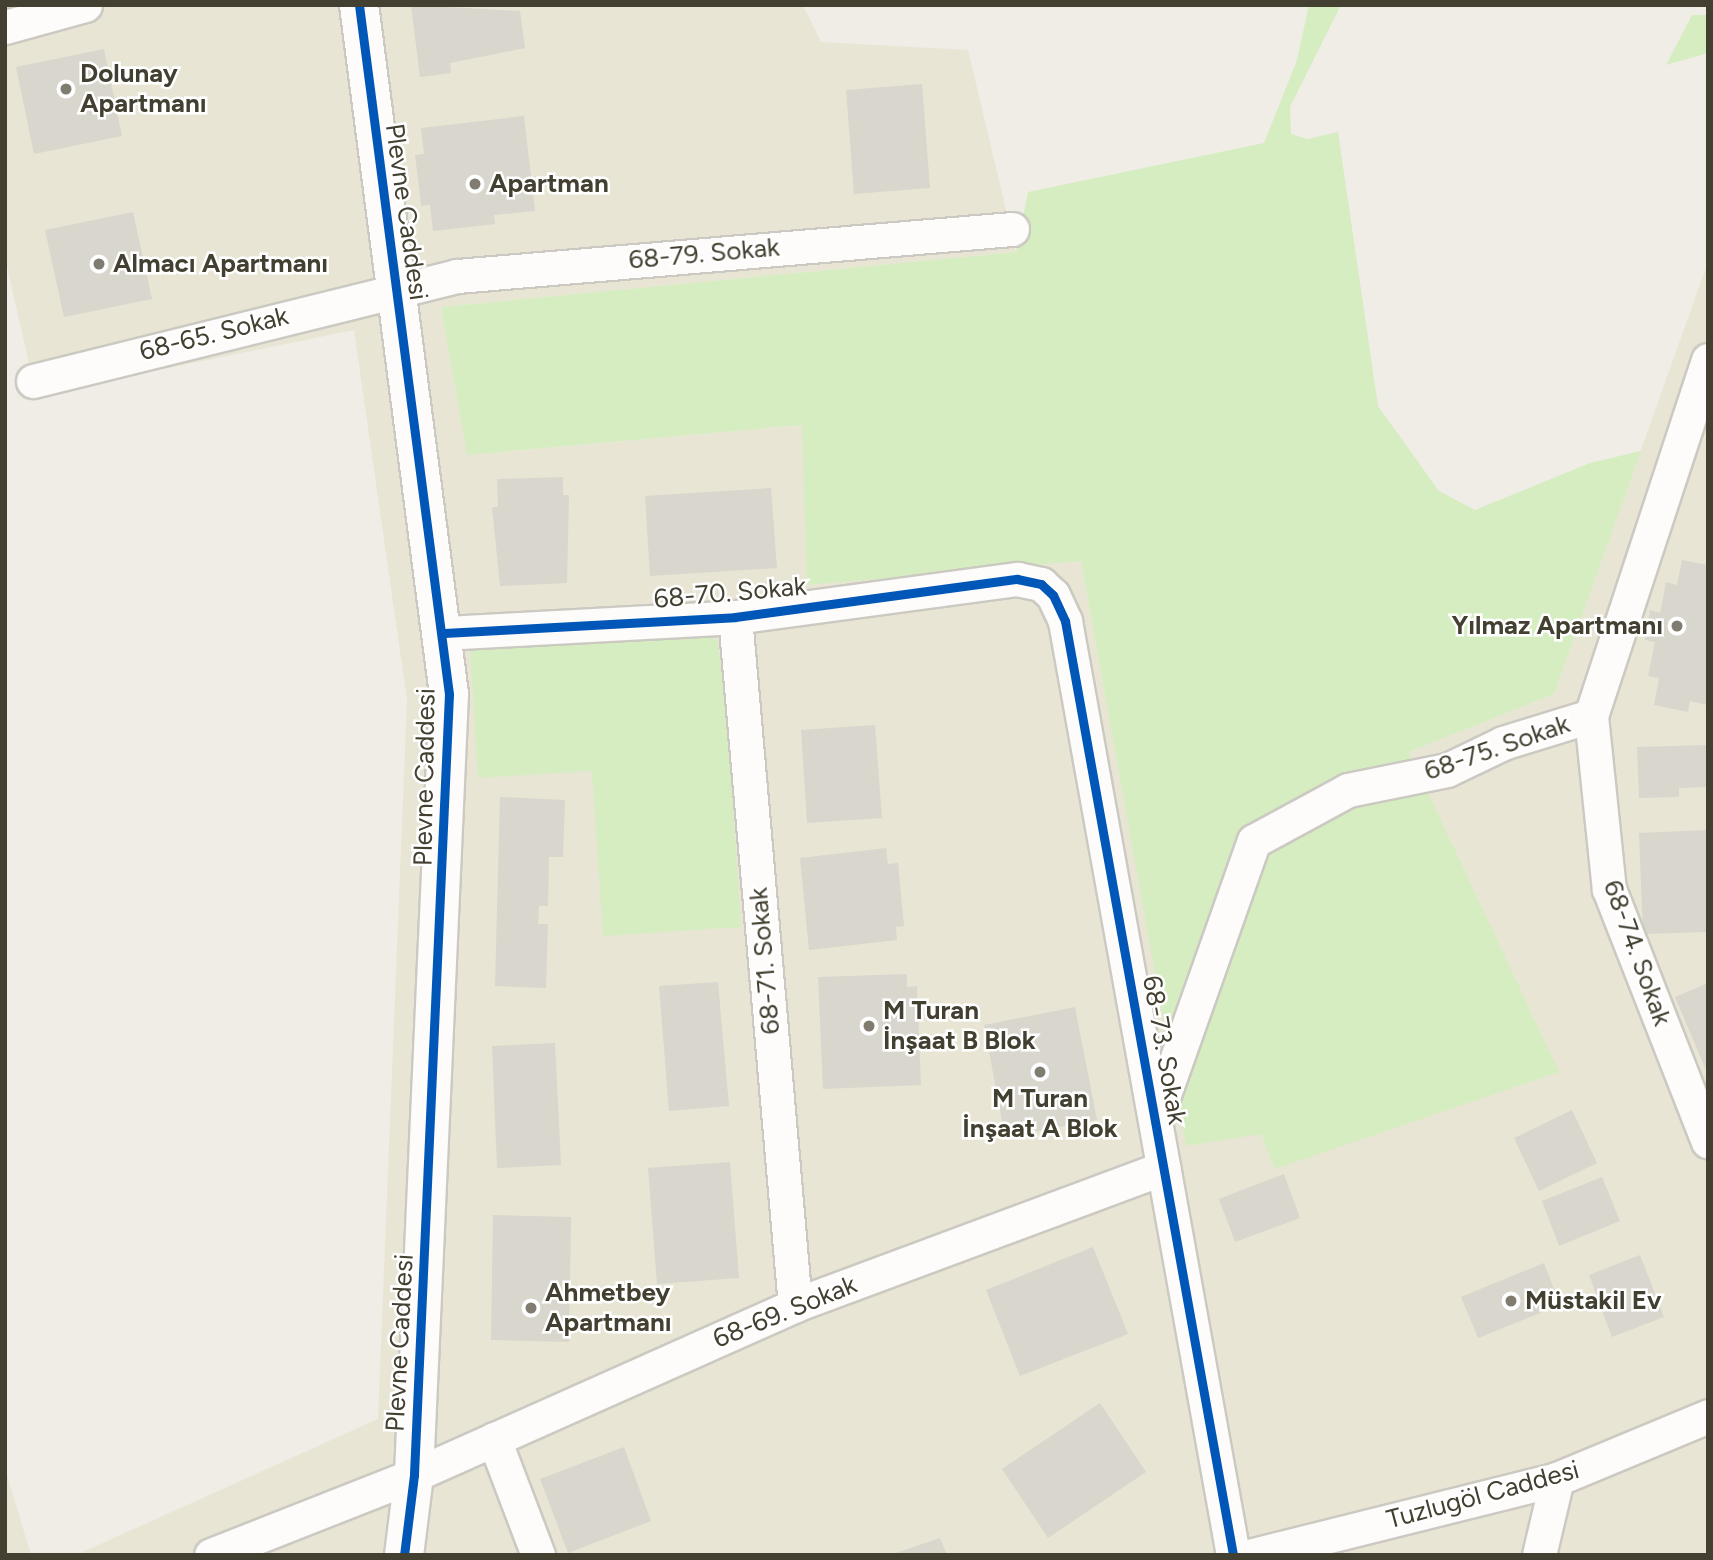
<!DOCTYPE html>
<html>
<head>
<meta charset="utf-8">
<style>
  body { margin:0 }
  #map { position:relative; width:1713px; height:1560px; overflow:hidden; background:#efede5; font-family:Figtree,sans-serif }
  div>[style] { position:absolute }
  .residential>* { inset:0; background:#e8e5d5 }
  .green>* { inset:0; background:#d6edc1 }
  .building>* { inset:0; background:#d8d6cd }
  .roads { filter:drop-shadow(2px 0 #cbc9c1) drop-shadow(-2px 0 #cbc9c1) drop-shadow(0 2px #cbc9c1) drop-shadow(0 -2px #cbc9c1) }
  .minor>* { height:33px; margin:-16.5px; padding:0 16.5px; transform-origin:16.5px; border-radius:16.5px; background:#fdfcfb }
  .tertiary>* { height:38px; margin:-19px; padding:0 19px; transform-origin:19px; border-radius:19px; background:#fdfcfb }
  .cycleway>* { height:9px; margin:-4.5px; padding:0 4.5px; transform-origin:4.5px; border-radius:4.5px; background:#0057b8 }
  .dots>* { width:19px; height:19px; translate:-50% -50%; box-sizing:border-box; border:4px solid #fff; border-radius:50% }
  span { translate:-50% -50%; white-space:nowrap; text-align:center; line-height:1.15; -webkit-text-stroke:5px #fff; paint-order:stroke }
  .poi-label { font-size:26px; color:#444031; font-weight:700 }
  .left { translate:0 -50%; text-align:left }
  .right { translate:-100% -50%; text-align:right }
  .street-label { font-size:26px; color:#444031 }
  .frame { position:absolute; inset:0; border:7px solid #444031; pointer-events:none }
</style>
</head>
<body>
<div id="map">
  <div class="residential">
    <i style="clip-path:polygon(5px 5px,803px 5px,821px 42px,968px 50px,1016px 252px,441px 307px,468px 455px,803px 425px,807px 584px,1081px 561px,1187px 1146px,1558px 1072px,1409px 752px,1554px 694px,1708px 262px,1708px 1555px,76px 1555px,378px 1419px,407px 700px,354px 330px,36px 395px,5px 257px)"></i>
    <i style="clip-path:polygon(5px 1468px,31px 1555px,5px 1555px)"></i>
  </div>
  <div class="green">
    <i style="clip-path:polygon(1309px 5px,1341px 5px,1290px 107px,1291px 134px,1307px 139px,1338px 132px,1378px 406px,1439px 491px,1475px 510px,1590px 463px,1641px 451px,1554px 694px,1409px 752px,1559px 1072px,1275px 1169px,1261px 1134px,1186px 1146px,1081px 561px,807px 585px,802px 425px,467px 455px,441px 307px,1016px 252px,1028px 192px,1264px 143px,1297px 60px)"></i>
    <i style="clip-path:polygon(1692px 15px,1708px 15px,1708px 53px,1666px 65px)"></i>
    <i style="clip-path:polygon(700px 629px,717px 640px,725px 687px,741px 927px,603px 936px,592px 771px,478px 778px,470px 644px)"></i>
  </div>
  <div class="building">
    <i style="clip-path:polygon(411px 5px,520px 11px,525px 48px,450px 63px,451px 73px,420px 77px)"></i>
    <i style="clip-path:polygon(104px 49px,122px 136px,34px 154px,16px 67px)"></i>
    <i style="clip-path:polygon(922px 84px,930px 188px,854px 194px,846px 90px)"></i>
    <i style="clip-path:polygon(524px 116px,535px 211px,494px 215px,495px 224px,433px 231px,430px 205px,421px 206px,420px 196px,415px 155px,424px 154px,421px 128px)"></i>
    <i style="clip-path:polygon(133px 212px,152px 299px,64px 317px,45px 230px)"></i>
    <i style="clip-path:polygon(563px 477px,563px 495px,569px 495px,567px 583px,500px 586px,492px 507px,498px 507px,497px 479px)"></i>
    <i style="clip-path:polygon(771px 488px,777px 568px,650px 576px,645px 496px)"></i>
    <i style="clip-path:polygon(1682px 560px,1708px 565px,1708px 705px,1690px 701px,1688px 712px,1654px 705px,1659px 678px,1648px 676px,1655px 642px,1645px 640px,1650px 610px,1660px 613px,1666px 582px,1677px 585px)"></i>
    <i style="clip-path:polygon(875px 725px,882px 818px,807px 823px,801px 730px)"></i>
    <i style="clip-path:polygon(1708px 745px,1708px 787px,1679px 788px,1679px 797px,1639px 798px,1637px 747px)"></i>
    <i style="clip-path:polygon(500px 797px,565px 800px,563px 857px,549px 857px,548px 906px,539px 906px,538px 924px,548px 924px,546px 988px,495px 986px)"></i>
    <i style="clip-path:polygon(1708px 830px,1708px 932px,1643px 934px,1639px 833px)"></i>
    <i style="clip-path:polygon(886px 848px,888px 864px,898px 863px,904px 926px,896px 927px,897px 940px,809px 950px,800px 858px)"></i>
    <i style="clip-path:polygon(907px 974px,907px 987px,917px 986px,921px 1085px,823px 1089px,818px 977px)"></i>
    <i style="clip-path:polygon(718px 982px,729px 1106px,669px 1111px,659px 986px)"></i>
    <i style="clip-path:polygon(1708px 983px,1708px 1075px,1675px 997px)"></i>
    <i style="clip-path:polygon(1075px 1007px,1097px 1120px,1005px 1137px,984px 1025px)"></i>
    <i style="clip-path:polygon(555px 1043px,561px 1165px,497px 1168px,492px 1046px)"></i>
    <i style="clip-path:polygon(1572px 1110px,1597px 1163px,1539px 1191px,1514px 1138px)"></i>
    <i style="clip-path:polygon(730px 1162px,739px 1278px,657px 1284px,648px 1168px)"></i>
    <i style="clip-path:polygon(1284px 1174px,1300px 1218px,1235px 1242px,1219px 1199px)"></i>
    <i style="clip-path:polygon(1602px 1177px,1620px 1221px,1559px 1246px,1542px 1201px)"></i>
    <i style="clip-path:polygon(493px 1215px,571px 1217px,569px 1342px,491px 1340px)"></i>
    <i style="clip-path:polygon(1093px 1247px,1128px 1334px,1020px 1376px,986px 1290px)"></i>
    <i style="clip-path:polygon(1640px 1255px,1664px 1317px,1612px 1337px,1589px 1275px)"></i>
    <i style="clip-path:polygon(1544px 1263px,1560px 1305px,1478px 1338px,1461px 1297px)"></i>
    <i style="clip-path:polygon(1100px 1403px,1146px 1472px,1048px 1538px,1002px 1469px)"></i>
    <i style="clip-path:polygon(624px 1447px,651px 1521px,568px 1553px,540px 1479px)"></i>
    <i style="clip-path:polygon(940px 1538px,947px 1555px,893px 1555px,893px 1554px)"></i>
  </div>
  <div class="roads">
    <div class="minor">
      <i style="left:5px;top:27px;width:83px;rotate:-15.4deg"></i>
      <i style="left:1708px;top:360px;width:375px;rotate:108.2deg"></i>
      <i style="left:1591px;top:716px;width:174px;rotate:84.1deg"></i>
      <i style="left:1609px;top:889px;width:271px;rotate:68.6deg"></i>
      <i style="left:33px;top:381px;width:437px;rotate:-13.9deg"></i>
      <i style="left:457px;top:276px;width:557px;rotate:-4.84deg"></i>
      <i style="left:735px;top:617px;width:691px;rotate:85.02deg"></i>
      <i style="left:444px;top:633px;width:291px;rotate:-3.1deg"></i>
      <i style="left:735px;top:617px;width:285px;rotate:-7.7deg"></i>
      <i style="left:1017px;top:579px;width:25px;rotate:12deg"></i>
      <i style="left:1041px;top:584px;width:16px;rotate:43deg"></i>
      <i style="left:1053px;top:595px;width:29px;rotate:65deg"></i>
      <i style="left:1065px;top:621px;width:949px;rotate:79.8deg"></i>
      <i style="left:1156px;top:1117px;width:293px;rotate:-70.5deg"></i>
      <i style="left:1254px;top:841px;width:107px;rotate:-28.5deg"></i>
      <i style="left:1348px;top:790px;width:101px;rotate:-11.4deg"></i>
      <i style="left:1447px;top:770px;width:62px;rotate:-25.7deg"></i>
      <i style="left:1503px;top:743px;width:92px;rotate:-17.1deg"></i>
      <i style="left:494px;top:1439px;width:124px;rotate:69.2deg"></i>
      <i style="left:211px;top:1555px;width:218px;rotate:-21.5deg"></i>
      <i style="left:414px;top:1475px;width:417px;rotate:-24deg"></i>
      <i style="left:795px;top:1305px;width:393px;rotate:-20.4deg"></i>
      <i style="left:1253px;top:1555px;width:313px;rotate:-14deg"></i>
      <i style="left:1557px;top:1479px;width:164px;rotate:-22.6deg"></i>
      <i style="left:1539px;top:1555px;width:78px;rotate:-76.7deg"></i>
    </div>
    <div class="tertiary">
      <i style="left:359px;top:5px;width:695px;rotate:82.56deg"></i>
      <i style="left:449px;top:694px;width:782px;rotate:92.57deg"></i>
      <i style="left:414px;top:1475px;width:81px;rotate:97.1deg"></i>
    </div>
  </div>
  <div class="cycleway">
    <i style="left:359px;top:5px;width:695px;rotate:82.56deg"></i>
    <i style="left:449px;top:694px;width:782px;rotate:92.57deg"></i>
    <i style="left:414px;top:1475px;width:81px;rotate:97.1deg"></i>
    <i style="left:444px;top:633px;width:291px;rotate:-3.1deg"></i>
    <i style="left:735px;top:617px;width:285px;rotate:-7.7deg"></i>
    <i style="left:1017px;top:579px;width:25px;rotate:12deg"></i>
    <i style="left:1041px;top:584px;width:16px;rotate:43deg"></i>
    <i style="left:1053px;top:595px;width:29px;rotate:65deg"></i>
    <i style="left:1065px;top:621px;width:949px;rotate:79.8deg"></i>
  </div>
  <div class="dots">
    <i style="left:66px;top:89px;background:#807d70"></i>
    <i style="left:475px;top:184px;background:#807d70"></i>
    <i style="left:99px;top:264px;background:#807d70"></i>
    <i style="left:1677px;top:626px;background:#807d70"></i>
    <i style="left:869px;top:1026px;background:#807d70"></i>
    <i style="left:1040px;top:1072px;background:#807d70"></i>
    <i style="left:1511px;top:1301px;background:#807d70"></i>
    <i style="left:531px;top:1308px;background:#807d70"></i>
  </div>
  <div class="poi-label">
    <span class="left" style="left:80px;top:89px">Dolunay<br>Apartmanı</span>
    <span class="left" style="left:489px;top:184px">Apartman</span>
    <span class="left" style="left:113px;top:264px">Almacı Apartmanı</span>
    <span class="right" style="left:1663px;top:626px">Yılmaz Apartmanı</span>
    <span class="left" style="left:883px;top:1026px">M Turan<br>İnşaat B Blok</span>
    <span style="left:1040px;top:1114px">M Turan<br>İnşaat A Blok</span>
    <span class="left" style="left:545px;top:1308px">Ahmetbey<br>Apartmanı</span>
    <span class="left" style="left:1525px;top:1301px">Müstakil Ev</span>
  </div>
  <div class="street-label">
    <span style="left:406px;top:212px;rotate:82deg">Plevne Caddesi</span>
    <span style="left:704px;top:254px;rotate:-5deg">68-79. Sokak</span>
    <span style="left:214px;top:334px;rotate:-14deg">68-65. Sokak</span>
    <span style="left:730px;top:593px;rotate:-5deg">68-70. Sokak</span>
    <span style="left:1497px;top:748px;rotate:-19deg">68-75. Sokak</span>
    <span style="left:425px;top:777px;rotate:-89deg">Plevne Caddesi</span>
    <span style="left:1637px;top:953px;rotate:70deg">68-74. Sokak</span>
    <span style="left:765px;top:961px;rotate:-95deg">68-71. Sokak</span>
    <span style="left:1164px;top:1050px;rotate:80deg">68-73. Sokak</span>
    <span style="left:785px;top:1312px;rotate:-22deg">68-69. Sokak</span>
    <span style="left:400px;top:1343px;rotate:-87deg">Plevne Caddesi</span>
    <span style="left:1483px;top:1495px;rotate:-15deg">Tuzlugöl Caddesi</span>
  </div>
  <div class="frame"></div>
</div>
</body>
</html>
